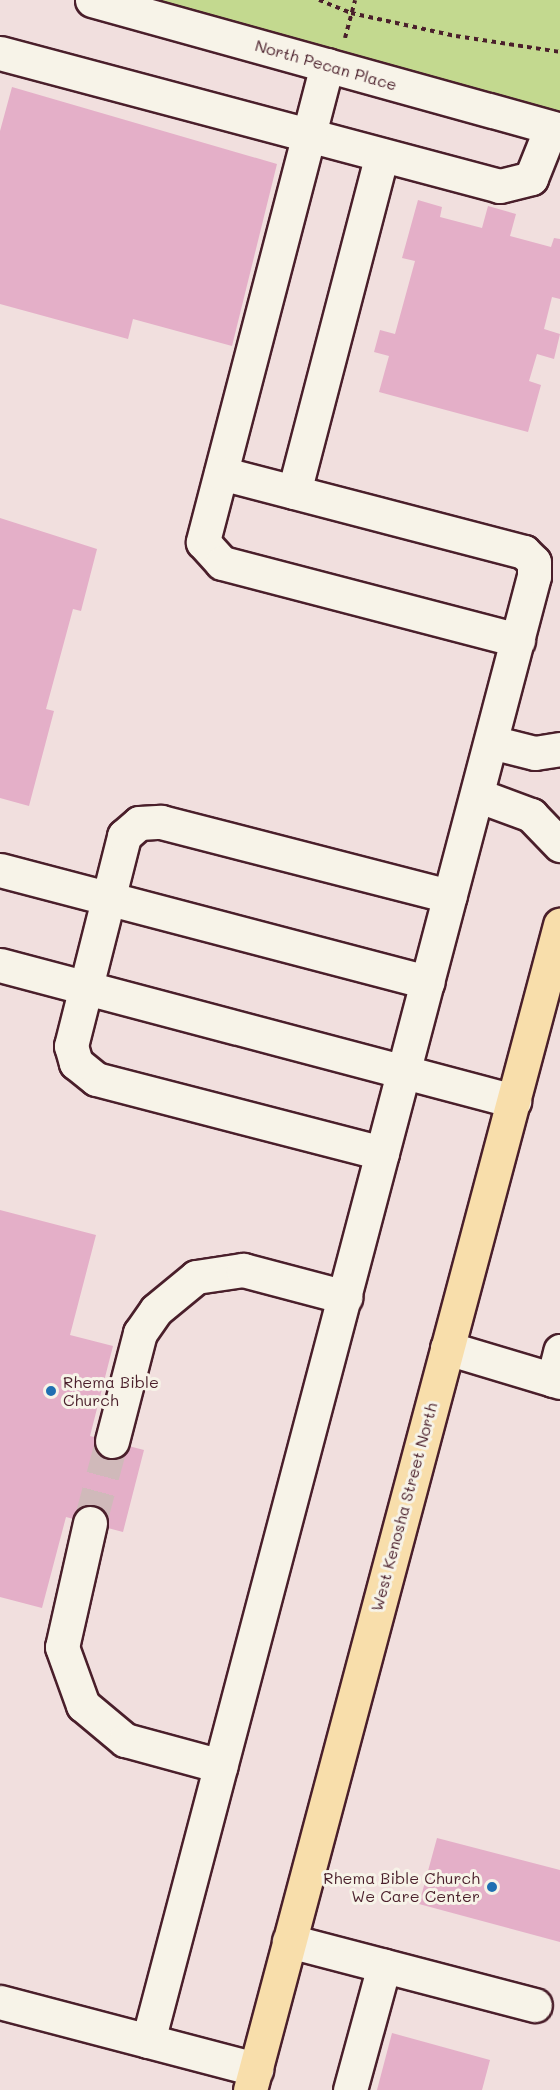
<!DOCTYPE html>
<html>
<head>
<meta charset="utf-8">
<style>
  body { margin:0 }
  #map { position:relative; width:560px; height:2090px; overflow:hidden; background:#f1dfde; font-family:Mali,sans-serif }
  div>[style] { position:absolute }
  .green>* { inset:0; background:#c3d98f }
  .building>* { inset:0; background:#e4afc8 }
  .minor-tunnel>* { height:33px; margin-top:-16.5px; transform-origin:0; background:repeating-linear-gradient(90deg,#d0b9ba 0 33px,transparent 0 49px) }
  .path>* { height:4px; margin-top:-2px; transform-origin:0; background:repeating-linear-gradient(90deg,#4a1f2b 0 4.5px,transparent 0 9px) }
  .roads { filter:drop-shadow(2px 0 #4a1f2b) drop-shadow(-2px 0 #4a1f2b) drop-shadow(0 2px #4a1f2b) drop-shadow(0 -2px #4a1f2b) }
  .minor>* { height:33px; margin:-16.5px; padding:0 16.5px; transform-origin:16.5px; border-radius:16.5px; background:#f7f3e8 }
  .major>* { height:33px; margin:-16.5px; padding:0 16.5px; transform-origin:16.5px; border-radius:16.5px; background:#f8deab }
  .dots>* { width:16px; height:16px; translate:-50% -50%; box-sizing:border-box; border:3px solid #f7f3e8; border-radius:50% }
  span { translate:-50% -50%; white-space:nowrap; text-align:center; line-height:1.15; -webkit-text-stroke:6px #f7f3e8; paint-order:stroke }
  .street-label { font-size:16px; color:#4a1f2b }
  .poi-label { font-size:16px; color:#4a1f2b }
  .left { translate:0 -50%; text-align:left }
  .right { translate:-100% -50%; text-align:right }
</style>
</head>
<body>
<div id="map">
  <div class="green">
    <i style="clip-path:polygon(156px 0,560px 0,560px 112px)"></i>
  </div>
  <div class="building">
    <i style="clip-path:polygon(12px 87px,277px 164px,232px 346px,133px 319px,128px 339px,0 304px,0 131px)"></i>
    <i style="clip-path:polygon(418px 200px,442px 207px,440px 217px,482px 228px,488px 206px,516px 214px,510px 236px,551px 247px,554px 238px,560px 239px,560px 299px,552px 297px,544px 329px,560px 334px,554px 359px,537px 354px,529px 381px,541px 385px,528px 432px,379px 392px,389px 356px,374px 352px,380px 330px,395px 334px,415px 261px,402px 258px)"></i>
    <i style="clip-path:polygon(0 518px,97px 549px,81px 611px,73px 609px,46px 709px,54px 711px,29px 806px,0 798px)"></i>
    <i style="clip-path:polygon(0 1210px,96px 1235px,70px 1335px,113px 1346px,90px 1436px,144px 1450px,123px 1532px,66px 1517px,42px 1608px,0 1597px)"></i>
    <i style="clip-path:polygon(437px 1838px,560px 1870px,560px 1942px,419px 1904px)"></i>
    <i style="clip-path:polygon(392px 2033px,490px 2060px,482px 2090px,377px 2090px)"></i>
  </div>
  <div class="minor-tunnel">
    <i style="left:90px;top:1523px;width:85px;rotate:-75deg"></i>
  </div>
  <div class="path">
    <i style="left:319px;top:0;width:35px;rotate:22deg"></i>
    <i style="left:351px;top:13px;width:107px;rotate:12.4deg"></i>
    <i style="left:456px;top:36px;width:105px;rotate:8.7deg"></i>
    <i style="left:345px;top:38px;width:39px;rotate:-75deg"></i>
  </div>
  <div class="roads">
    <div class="minor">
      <i style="left:92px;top:0;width:486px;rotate:15.5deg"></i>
      <i style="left:0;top:53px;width:517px;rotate:14.9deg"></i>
      <i style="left:500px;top:186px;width:32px;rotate:-14deg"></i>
      <i style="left:531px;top:178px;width:54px;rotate:-68.2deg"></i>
      <i style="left:327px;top:65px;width:493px;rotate:104.6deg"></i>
      <i style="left:203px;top:542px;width:28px;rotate:48deg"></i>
      <i style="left:222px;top:563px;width:306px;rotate:14.6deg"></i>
      <i style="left:294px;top:492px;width:348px;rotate:-75.4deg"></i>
      <i style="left:491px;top:742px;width:45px;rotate:14deg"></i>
      <i style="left:535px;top:753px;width:25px;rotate:-9deg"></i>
      <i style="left:477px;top:795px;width:58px;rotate:20.3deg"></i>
      <i style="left:531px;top:815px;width:42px;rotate:46deg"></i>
      <i style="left:0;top:870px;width:442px;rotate:14.7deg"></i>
      <i style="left:0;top:965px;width:532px;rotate:14.82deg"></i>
      <i style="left:382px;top:1153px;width:295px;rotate:-165.5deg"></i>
      <i style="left:96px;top:1079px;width:26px;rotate:-141deg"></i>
      <i style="left:76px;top:1063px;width:18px;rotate:-106deg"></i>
      <i style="left:71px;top:1046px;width:217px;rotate:-75.8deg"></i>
      <i style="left:124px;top:836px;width:20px;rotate:-41deg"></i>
      <i style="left:139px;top:823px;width:22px;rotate:-3deg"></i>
      <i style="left:161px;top:822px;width:298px;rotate:14.4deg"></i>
      <i style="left:447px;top:1348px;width:118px;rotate:16.7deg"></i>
      <i style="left:553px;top:1380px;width:30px;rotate:-76deg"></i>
      <i style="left:112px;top:1441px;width:112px;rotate:-75.5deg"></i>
      <i style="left:140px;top:1333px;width:28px;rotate:-55deg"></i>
      <i style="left:156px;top:1310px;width:52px;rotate:-39.5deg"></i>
      <i style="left:196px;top:1277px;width:48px;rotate:-8.5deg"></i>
      <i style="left:243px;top:1270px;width:106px;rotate:14.8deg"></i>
      <i style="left:90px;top:1523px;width:127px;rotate:102.7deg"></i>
      <i style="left:62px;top:1647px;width:62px;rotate:70.1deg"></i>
      <i style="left:83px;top:1705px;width:55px;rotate:39.8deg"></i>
      <i style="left:125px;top:1740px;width:99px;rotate:15.2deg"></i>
      <i style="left:289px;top:1941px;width:254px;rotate:14.6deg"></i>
      <i style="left:0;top:2002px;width:265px;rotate:14.7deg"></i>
      <i style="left:148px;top:2041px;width:1515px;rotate:-75.24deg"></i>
      <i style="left:534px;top:576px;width:14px;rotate:-90deg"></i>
      <i style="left:534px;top:562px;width:14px;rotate:-135deg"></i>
      <i style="left:524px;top:552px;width:313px;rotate:-165.4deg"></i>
      <i style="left:350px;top:2090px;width:129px;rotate:-74.7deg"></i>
    </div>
    <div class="major">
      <i style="left:250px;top:2090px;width:1206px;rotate:-75.1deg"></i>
    </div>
  </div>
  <div class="dots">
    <i style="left:51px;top:1391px;background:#1f6fb2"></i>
    <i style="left:492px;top:1887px;background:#1f6fb2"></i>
  </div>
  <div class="street-label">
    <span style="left:326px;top:65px;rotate:16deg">North Pecan Place</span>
    <span style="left:404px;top:1507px;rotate:-75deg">West Kenosha Street North</span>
  </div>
  <div class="poi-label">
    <span class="left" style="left:63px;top:1391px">Rhema Bible<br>Church</span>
    <span class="right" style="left:480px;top:1887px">Rhema Bible Church<br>We Care Center</span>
  </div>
</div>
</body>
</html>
